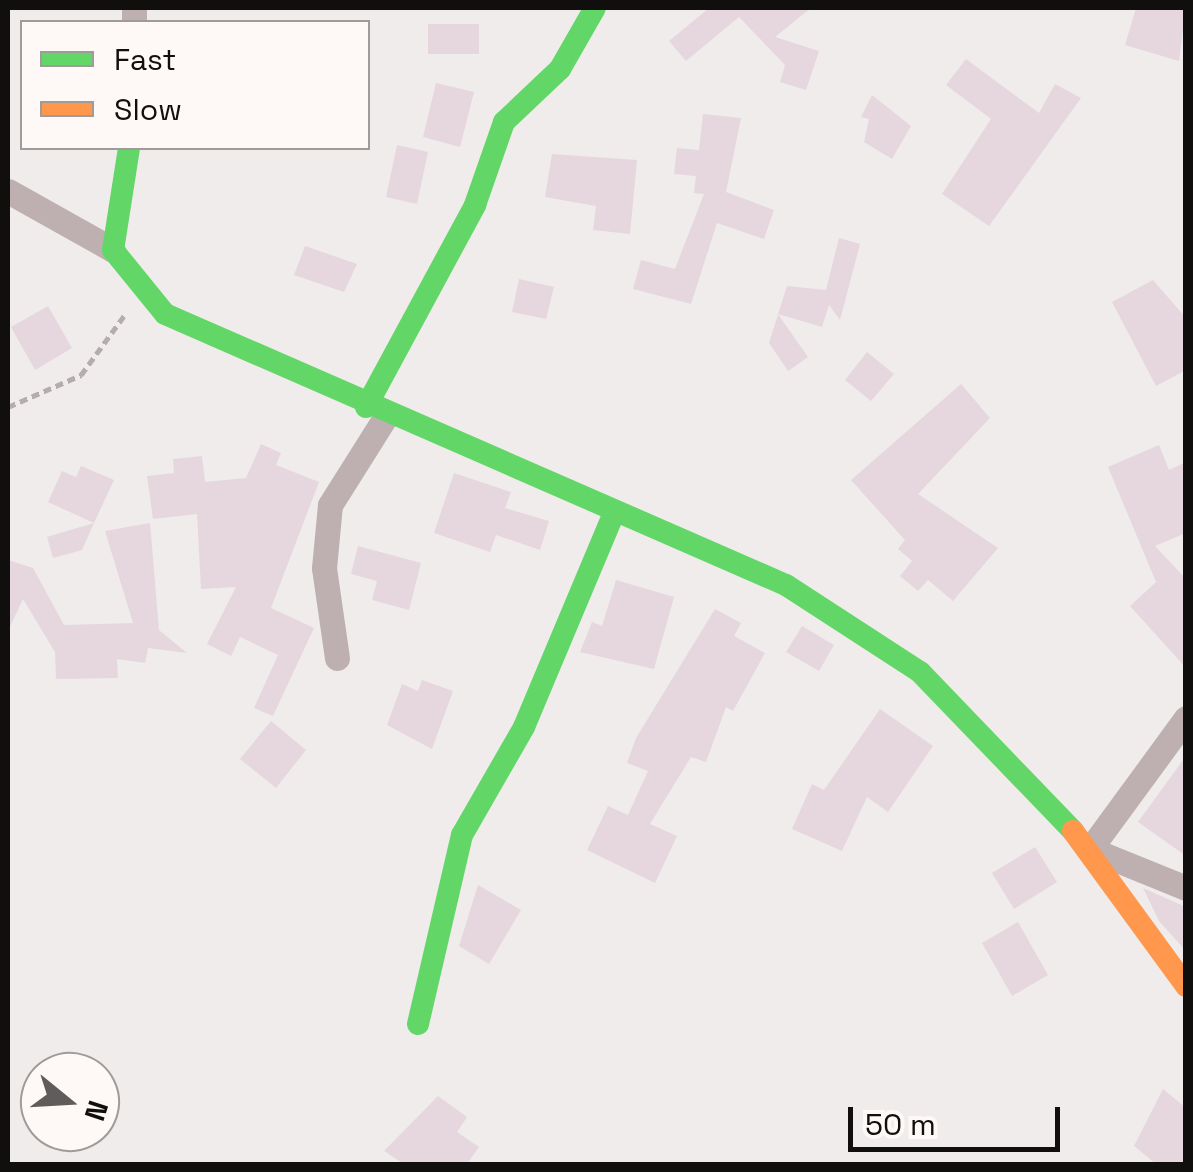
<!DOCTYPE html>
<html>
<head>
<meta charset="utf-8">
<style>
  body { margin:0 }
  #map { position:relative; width:1193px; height:1172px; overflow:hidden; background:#efeceb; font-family:"Space Grotesk",sans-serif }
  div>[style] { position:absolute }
  .building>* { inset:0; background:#e6d7de }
  .path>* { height:5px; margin-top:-2.5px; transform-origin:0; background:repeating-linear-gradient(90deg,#b5adad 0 8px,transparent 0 13px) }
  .street>* { height:25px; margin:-12.5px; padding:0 12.5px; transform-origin:12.5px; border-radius:12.5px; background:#beb0b0 }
  .fast>* { height:22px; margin:-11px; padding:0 11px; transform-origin:11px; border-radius:11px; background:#63d668 }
  .slow>* { height:22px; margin:-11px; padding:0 11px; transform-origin:11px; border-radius:11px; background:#ff974d }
  span { translate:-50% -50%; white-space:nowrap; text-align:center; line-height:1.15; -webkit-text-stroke:10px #fef8f6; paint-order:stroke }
  .frame { position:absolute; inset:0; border:10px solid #110f0e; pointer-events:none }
  .legend { position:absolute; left:20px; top:20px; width:350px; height:130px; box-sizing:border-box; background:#fef8f6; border:2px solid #9f9b99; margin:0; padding:12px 18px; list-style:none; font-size:30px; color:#110f0e }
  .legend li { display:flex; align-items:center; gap:20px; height:50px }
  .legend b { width:50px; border:2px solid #9f9b99 }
  .north { position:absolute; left:20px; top:1052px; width:100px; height:100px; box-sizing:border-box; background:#fef8f6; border:2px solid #9f9b99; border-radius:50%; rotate:108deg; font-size:28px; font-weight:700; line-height:40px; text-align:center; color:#110f0e }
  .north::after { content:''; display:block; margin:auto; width:35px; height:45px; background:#5f5c5b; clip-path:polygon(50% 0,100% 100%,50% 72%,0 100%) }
  .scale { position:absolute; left:848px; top:1107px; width:212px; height:45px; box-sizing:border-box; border:5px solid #110f0e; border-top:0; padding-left:12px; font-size:30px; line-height:35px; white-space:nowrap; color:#110f0e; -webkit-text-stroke:8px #fef8f6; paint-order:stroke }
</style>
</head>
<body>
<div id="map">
  <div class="building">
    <i style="clip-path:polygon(709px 8px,811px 8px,775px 37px,819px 51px,806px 90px,780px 82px,785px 65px,739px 17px,686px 61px,669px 41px)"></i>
    <i style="clip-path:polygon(1136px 8px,1186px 8px,1179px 61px,1125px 45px)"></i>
    <i style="clip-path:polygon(428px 24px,479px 24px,479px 54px,428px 54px)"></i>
    <i style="clip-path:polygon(966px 59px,1039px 113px,1055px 84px,1081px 98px,989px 226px,942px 194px,991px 119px,946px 85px)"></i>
    <i style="clip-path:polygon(436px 83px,474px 92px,460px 147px,423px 137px)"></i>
    <i style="clip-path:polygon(872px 95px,911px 126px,892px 159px,864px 142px,869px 119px,861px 117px)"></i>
    <i style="clip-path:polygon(703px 114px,741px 118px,726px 192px,774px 210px,764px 239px,717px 223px,691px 304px,633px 289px,641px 260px,675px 269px,704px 194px,694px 193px,696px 176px,674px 174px,677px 148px,699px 150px)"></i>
    <i style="clip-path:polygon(397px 145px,428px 152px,417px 204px,386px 197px)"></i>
    <i style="clip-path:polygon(552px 154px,637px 160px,630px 234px,593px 230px,596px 206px,545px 197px)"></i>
    <i style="clip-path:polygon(839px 238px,860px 244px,840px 320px,829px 305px,822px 327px,778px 314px,808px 357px,788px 371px,769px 343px,787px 286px,826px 290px)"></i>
    <i style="clip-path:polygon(305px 246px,357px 264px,344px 292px,294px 275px)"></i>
    <i style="clip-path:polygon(519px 279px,554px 287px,546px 319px,512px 312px)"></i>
    <i style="clip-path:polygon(1153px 280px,1186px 318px,1186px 370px,1156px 386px,1112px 302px)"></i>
    <i style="clip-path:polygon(48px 306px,72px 348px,35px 370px,11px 327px)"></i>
    <i style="clip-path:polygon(867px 352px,894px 374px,871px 401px,845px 380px)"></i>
    <i style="clip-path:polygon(961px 384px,990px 418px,918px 494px,998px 548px,953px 601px,928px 580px,918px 591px,900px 576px,912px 561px,898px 549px,905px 540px,851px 480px)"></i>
    <i style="clip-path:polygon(261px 444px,281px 453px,276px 465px,319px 482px,271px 608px,314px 628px,273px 716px,254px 708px,278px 655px,240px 637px,231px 656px,207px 644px,236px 587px,201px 589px,197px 514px,153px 519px,147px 476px,174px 473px,173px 459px,202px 456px,205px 482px,246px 478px)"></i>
    <i style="clip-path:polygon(1159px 445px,1169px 470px,1186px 462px,1186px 533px,1155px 546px,1186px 579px,1186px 668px,1130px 606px,1156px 582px,1108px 467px)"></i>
    <i style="clip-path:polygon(81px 466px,114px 480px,94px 523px,48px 502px,62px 471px,76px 477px)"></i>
    <i style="clip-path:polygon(454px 473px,511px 492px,505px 508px,549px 521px,540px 550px,496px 535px,490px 552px,434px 533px)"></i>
    <i style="clip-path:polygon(94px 523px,82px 550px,53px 558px,47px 537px)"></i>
    <i style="clip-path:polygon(150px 523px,159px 630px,187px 653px,148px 648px,145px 663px,117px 659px,118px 678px,56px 679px,55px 652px,23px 599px,8px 631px,8px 560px,33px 568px,64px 625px,133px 623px,105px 531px)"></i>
    <i style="clip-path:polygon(358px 546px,421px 563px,409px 610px,372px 600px,377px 581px,351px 574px)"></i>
    <i style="clip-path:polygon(616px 580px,674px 597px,654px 669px,580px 652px,592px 622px,602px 626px)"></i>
    <i style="clip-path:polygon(715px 609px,741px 623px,734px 636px,765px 653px,733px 711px,726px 707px,706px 762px,691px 757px,650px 824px,677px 836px,655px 883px,587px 850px,608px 806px,628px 815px,648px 771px,627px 763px,636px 738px)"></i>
    <i style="clip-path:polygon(802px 626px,834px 645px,819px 671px,786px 652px)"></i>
    <i style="clip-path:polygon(422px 680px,453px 691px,432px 749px,387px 725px,402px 684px,418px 691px)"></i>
    <i style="clip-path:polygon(880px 709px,933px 746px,888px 812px,867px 797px,842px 851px,792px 829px,812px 784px,824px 790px)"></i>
    <i style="clip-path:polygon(271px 721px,306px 750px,276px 788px,240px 759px)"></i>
    <i style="clip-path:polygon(1186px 756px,1186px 856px,1138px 822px)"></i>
    <i style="clip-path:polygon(1035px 847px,1057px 882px,1014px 909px,992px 873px)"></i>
    <i style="clip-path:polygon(478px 885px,521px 910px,489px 964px,459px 946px)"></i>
    <i style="clip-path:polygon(1143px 888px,1186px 907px,1186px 951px,1159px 921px)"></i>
    <i style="clip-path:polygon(1018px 922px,1048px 975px,1012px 996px,982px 943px)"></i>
    <i style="clip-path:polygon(1163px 1089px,1186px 1108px,1186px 1164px,1156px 1164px,1134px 1146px)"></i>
    <i style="clip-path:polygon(438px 1096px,467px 1117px,457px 1132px,479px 1147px,467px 1164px,404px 1164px,384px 1151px)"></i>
  </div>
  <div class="path">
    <i style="left:8px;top:407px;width:80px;rotate:-23.7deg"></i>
    <i style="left:81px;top:375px;width:77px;rotate:-54deg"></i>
  </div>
  <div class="street">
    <i style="left:134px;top:22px;width:14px;rotate:-90deg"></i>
    <i style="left:8px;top:191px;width:120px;rotate:29.3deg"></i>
    <i style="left:337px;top:658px;width:91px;rotate:-98.2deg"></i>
    <i style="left:324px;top:568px;width:63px;rotate:-84.6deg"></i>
    <i style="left:330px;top:505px;width:105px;rotate:-57.8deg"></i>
    <i style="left:1186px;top:718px;width:162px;rotate:126.2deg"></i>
    <i style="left:1090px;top:849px;width:104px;rotate:22.1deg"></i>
  </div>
  <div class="fast">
    <i style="left:129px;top:148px;width:103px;rotate:98.9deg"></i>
    <i style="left:113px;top:250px;width:82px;rotate:50.9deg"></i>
    <i style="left:165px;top:314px;width:678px;rotate:23.58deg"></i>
    <i style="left:786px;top:585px;width:160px;rotate:33deg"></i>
    <i style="left:920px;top:672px;width:221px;rotate:46.1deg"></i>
    <i style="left:366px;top:407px;width:230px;rotate:-61.6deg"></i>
    <i style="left:475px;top:205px;width:88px;rotate:-70.7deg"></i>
    <i style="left:504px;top:122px;width:77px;rotate:-43.4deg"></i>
    <i style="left:560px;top:69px;width:70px;rotate:-60.2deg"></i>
    <i style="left:418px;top:1024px;width:194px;rotate:-76.9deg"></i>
    <i style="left:462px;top:835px;width:125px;rotate:-60.1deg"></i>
    <i style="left:524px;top:727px;width:232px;rotate:-67.2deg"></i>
  </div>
  <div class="slow">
    <i style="left:1073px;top:831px;width:192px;rotate:53.9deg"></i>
  </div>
  <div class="frame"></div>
  <ul class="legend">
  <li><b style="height:12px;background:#63d668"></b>Fast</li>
  <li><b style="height:12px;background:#ff974d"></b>Slow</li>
  </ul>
  <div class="north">N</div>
  <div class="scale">50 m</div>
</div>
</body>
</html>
